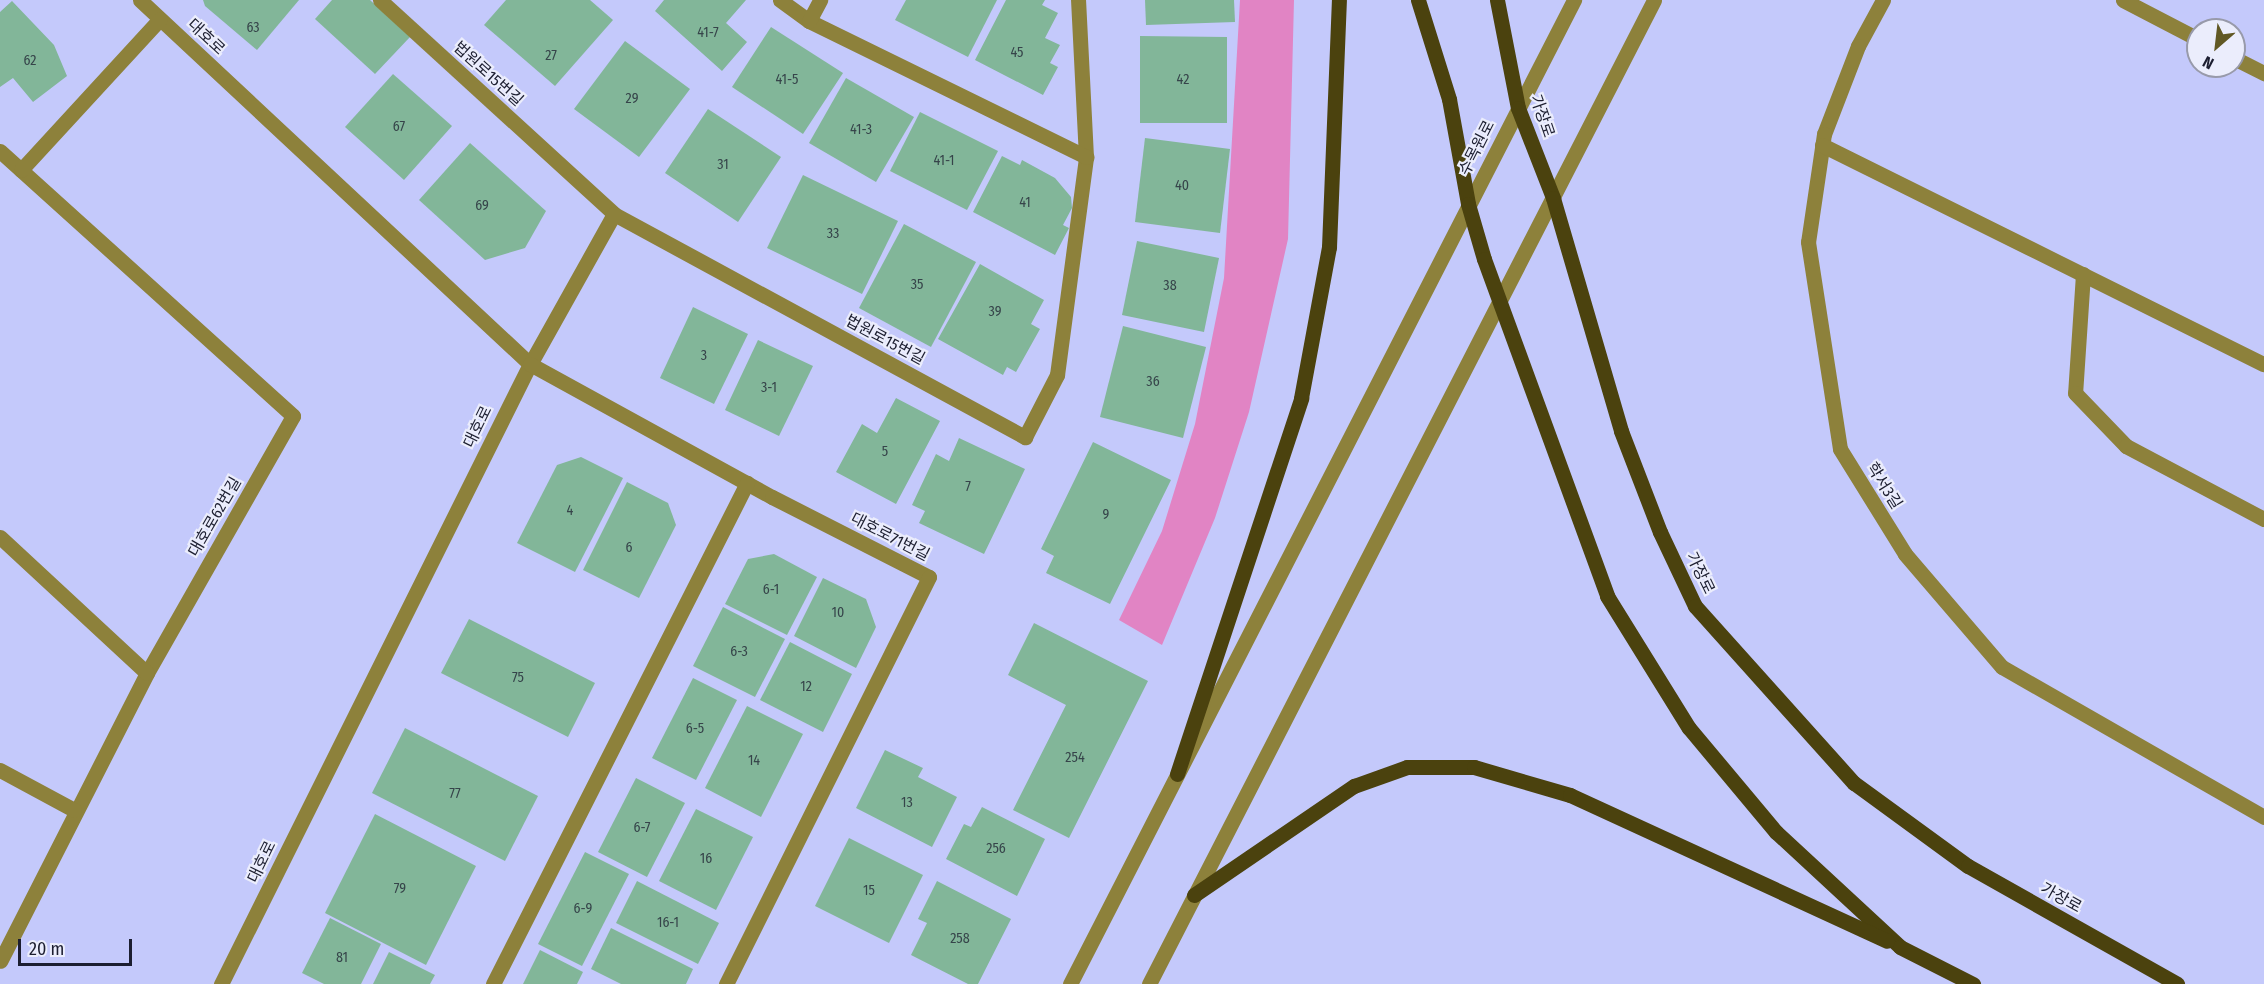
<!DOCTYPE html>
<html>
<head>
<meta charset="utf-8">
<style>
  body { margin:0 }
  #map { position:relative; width:2264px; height:984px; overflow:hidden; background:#c4c9fb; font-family:"Fira Sans Condensed","Noto Sans KR",sans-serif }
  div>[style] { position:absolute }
  .green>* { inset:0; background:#e184c4 }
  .building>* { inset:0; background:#82b699 }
  .minor>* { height:15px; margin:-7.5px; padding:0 7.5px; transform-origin:7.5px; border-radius:7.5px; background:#8d813b }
  .major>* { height:15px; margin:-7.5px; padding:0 7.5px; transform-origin:7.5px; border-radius:7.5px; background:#4b420e }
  span { translate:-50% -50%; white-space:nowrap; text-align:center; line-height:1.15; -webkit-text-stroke:4.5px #ebedfc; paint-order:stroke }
  .number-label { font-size:14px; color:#36444a }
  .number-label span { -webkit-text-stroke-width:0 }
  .street-label { font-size:16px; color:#1c1e30 }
  .north { position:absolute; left:2186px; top:18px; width:60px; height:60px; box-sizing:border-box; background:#ebedfc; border:2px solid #989aaa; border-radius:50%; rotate:208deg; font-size:16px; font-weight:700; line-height:24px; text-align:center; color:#1c1e30 }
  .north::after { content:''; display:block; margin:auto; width:21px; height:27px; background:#615824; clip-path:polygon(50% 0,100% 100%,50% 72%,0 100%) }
  .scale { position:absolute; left:18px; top:939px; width:114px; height:27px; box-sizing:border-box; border:3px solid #1c1e30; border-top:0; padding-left:8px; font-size:18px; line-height:21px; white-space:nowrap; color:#1c1e30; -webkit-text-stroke:4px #ebedfc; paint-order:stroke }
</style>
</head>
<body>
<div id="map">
  <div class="green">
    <i style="clip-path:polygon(1240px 0,1294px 0,1288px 239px,1249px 412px,1215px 518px,1162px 645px,1119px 620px,1162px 531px,1195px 424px,1224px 278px)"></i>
  </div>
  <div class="building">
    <i style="clip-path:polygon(203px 0,299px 0,257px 50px,205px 6px)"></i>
    <i style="clip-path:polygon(332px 0,370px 0,410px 37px,375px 74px,315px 19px)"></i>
    <i style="clip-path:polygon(506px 0,590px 0,613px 20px,555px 86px,484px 25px)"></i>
    <i style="clip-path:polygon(664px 0,746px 0,726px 23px,747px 42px,722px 71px,655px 11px)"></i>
    <i style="clip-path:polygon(906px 0,997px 0,968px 57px,895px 20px)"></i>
    <i style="clip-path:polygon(1006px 0,1045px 0,1042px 5px,1058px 13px,1045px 38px,1060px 45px,1050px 63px,1058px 67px,1043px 95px,975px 60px)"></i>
    <i style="clip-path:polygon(1145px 0,1234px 0,1235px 22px,1146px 25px)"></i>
    <i style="clip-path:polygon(12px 1px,54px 45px,67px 76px,33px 102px,13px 78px,0 87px,0 12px)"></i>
    <i style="clip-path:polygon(771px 27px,843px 73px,803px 134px,732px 87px)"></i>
    <i style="clip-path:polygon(1140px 36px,1227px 37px,1227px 123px,1140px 123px)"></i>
    <i style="clip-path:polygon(625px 41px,690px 89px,639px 157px,574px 109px)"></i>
    <i style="clip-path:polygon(393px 74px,452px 126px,404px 180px,345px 127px)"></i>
    <i style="clip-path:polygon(846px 78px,914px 117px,876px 182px,809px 143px)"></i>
    <i style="clip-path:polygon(708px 109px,781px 157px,738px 222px,665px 173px)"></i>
    <i style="clip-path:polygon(920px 112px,998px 151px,967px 210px,890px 171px)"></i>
    <i style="clip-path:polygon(1145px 138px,1230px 149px,1220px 233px,1135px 222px)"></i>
    <i style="clip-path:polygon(470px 143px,546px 211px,525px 248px,485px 260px,419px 200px)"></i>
    <i style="clip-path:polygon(1002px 156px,1020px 165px,1022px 160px,1055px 178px,1071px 197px,1072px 208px,1063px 225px,1069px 228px,1055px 255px,973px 212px)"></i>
    <i style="clip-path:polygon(803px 175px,898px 221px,862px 294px,767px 248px)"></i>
    <i style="clip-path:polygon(904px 224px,976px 262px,931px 347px,859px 308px)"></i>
    <i style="clip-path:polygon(1137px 241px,1219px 258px,1204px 332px,1122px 315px)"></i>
    <i style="clip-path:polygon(980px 264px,1044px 300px,1031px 324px,1040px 329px,1016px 372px,1007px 367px,1003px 375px,938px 339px)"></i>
    <i style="clip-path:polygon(693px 307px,748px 334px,714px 404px,660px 378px)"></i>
    <i style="clip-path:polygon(1123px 326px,1206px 347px,1183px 438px,1100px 417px)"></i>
    <i style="clip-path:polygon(758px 340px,813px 366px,779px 436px,725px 410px)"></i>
    <i style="clip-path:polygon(896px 398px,940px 421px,896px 504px,836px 472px,862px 424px,877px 433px)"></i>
    <i style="clip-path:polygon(959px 438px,1025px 469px,984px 554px,919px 523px,925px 511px,912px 505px,936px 454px,949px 461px)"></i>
    <i style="clip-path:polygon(1093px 442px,1171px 480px,1110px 604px,1046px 573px,1054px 556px,1041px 549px)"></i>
    <i style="clip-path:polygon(581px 457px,623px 478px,575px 572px,517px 543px,557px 465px)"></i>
    <i style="clip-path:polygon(627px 482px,668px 503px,676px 525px,639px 598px,583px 570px)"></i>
    <i style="clip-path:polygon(774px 554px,817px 577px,787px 635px,725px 604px,748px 559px)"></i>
    <i style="clip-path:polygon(823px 578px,866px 599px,876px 627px,856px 668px,794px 636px)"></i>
    <i style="clip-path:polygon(723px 607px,785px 639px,755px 697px,693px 666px)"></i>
    <i style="clip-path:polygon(469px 619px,595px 683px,568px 737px,441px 673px)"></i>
    <i style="clip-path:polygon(1034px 623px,1148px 681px,1069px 838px,1013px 810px,1066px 705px,1008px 675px)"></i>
    <i style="clip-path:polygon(790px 642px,852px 674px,823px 732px,760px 700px)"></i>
    <i style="clip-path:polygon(693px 678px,737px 700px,696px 780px,652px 758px)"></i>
    <i style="clip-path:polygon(747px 706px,803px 734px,761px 817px,705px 788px)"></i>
    <i style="clip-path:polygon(405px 728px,538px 796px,505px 861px,372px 793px)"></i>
    <i style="clip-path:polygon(885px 750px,923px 768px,918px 777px,957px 797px,932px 847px,856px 808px)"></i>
    <i style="clip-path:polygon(636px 778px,685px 803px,647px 877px,598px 852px)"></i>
    <i style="clip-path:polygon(982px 807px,1045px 839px,1017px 896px,946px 859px,964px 824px,971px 827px)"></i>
    <i style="clip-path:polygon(696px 809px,753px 837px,716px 910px,659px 881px)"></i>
    <i style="clip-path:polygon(375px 814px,476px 866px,426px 965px,325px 913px)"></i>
    <i style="clip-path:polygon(849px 838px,923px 875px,889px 943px,815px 906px)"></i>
    <i style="clip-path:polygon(585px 852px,629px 874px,582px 966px,538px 944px)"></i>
    <i style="clip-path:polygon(637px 881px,719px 923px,698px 964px,616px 923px)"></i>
    <i style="clip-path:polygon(937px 881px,1011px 919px,978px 984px,968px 984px,911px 955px,927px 923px,918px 919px)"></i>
    <i style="clip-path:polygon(330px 918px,381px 944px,361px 984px,324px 984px,302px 973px)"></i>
    <i style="clip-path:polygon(611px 928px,693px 969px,686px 984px,621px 984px,591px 969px)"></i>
    <i style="clip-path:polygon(540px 950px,583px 972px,577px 984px,523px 984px)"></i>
    <i style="clip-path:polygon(389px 952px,435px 975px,430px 984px,373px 984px)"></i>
  </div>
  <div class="minor">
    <i style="left:140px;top:0;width:533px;rotate:43.03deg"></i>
    <i style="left:530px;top:364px;width:693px;rotate:116.49deg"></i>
    <i style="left:380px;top:0;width:317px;rotate:42.4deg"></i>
    <i style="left:614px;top:214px;width:468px;rotate:28.5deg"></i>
    <i style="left:1025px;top:437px;width:70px;rotate:-62.7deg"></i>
    <i style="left:1057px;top:375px;width:220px;rotate:-82.4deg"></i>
    <i style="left:1086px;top:157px;width:157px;rotate:-92.9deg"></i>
    <i style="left:780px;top:0;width:36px;rotate:36deg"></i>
    <i style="left:809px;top:21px;width:309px;rotate:26.1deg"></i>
    <i style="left:1883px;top:0;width:52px;rotate:118.5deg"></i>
    <i style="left:1858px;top:46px;width:94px;rotate:111.1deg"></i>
    <i style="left:1824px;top:134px;width:109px;rotate:98.4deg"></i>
    <i style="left:1808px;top:242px;width:209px;rotate:81.2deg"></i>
    <i style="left:1840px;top:449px;width:123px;rotate:58.2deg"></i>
    <i style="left:1905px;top:554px;width:149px;rotate:49.4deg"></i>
    <i style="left:2002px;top:667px;width:302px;rotate:29.8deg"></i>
    <i style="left:2123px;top:0;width:85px;rotate:27.5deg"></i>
    <i style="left:809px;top:21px;width:24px;rotate:-62deg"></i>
    <i style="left:2234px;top:58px;width:34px;rotate:27deg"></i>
    <i style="left:1822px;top:145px;width:493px;rotate:26.4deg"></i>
    <i style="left:0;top:151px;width:395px;rotate:42.1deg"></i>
    <i style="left:293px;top:416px;width:296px;rotate:119.6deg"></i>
    <i style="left:147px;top:673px;width:323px;rotate:117deg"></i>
    <i style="left:21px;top:170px;width:205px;rotate:-47.4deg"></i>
    <i style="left:614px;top:214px;width:172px;rotate:119.2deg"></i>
    <i style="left:530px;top:364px;width:276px;rotate:28.8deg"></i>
    <i style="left:772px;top:497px;width:176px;rotate:27deg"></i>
    <i style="left:929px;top:577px;width:455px;rotate:116.5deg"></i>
    <i style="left:2083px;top:274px;width:119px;rotate:93.8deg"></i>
    <i style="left:2075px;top:393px;width:74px;rotate:46.1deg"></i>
    <i style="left:2126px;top:446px;width:156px;rotate:27.9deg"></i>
    <i style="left:0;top:537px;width:200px;rotate:42.8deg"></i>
    <i style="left:0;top:770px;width:84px;rotate:28.4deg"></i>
    <i style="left:493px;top:984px;width:562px;rotate:-63.12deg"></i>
    <i style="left:1070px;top:984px;width:1106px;rotate:-62.88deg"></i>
    <i style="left:1149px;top:984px;width:1106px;rotate:-62.83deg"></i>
  </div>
  <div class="major">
    <i style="left:1418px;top:0;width:104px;rotate:72.6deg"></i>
    <i style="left:1449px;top:99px;width:107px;rotate:79.7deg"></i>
    <i style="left:1468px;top:204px;width:57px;rotate:73.8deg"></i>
    <i style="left:1484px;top:259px;width:359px;rotate:69.9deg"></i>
    <i style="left:1607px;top:596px;width:155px;rotate:58.2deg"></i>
    <i style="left:1689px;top:728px;width:136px;rotate:50.1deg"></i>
    <i style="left:1776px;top:832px;width:169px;rotate:42.8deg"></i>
    <i style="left:1900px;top:947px;width:82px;rotate:26.9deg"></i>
    <i style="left:1497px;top:0;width:110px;rotate:79deg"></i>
    <i style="left:1518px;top:108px;width:97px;rotate:68.7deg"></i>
    <i style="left:1553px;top:198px;width:243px;rotate:73.7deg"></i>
    <i style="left:1621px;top:431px;width:108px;rotate:68.9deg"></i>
    <i style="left:1660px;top:532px;width:82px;rotate:64.7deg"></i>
    <i style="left:1695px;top:606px;width:238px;rotate:48.1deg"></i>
    <i style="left:1854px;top:783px;width:141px;rotate:36.1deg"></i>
    <i style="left:1968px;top:866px;width:240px;rotate:29.4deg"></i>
    <i style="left:1177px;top:774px;width:396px;rotate:-71.7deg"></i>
    <i style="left:1301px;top:398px;width:154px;rotate:-79.5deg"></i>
    <i style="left:1329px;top:247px;width:247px;rotate:-87.7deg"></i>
    <i style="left:1194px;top:895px;width:194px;rotate:-34.3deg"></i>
    <i style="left:1354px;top:786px;width:56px;rotate:-19.7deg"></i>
    <i style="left:1407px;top:767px;width:67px"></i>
    <i style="left:1474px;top:767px;width:100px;rotate:16.3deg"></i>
    <i style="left:1570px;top:795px;width:349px;rotate:24.7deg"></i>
  </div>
  <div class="number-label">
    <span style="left:253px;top:28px">63</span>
    <span style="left:708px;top:33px">41-7</span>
    <span style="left:1017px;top:53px">45</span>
    <span style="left:551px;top:56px">27</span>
    <span style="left:30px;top:61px">62</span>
    <span style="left:787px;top:80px">41-5</span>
    <span style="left:1183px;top:80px">42</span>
    <span style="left:632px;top:99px">29</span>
    <span style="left:399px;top:127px">67</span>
    <span style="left:861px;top:130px">41-3</span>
    <span style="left:944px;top:161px">41-1</span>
    <span style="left:723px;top:165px">31</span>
    <span style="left:1182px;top:186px">40</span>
    <span style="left:1025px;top:203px">41</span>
    <span style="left:482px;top:206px">69</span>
    <span style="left:833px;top:234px">33</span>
    <span style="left:917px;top:285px">35</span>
    <span style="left:1170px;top:286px">38</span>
    <span style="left:995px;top:312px">39</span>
    <span style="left:704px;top:356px">3</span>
    <span style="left:1153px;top:382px">36</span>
    <span style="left:769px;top:388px">3-1</span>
    <span style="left:885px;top:452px">5</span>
    <span style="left:968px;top:487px">7</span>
    <span style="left:570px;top:511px">4</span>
    <span style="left:1106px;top:515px">9</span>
    <span style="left:629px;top:548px">6</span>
    <span style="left:771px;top:590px">6-1</span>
    <span style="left:838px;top:613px">10</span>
    <span style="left:739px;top:652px">6-3</span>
    <span style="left:518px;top:678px">75</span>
    <span style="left:806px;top:687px">12</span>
    <span style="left:695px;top:729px">6-5</span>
    <span style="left:1075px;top:758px">254</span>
    <span style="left:754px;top:761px">14</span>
    <span style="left:455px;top:794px">77</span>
    <span style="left:907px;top:803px">13</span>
    <span style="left:642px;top:828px">6-7</span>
    <span style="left:996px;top:849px">256</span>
    <span style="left:706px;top:859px">16</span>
    <span style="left:400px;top:889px">79</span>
    <span style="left:869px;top:891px">15</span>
    <span style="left:583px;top:909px">6-9</span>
    <span style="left:668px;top:923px">16-1</span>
    <span style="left:960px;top:939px">258</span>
    <span style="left:342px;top:958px">81</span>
  </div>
  <div class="street-label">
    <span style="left:206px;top:37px;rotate:43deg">대호로</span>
    <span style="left:488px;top:74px;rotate:42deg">법원로15번길</span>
    <span style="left:1542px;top:116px;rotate:71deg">가장로</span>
    <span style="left:1477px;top:148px;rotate:-63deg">수목원로</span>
    <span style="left:885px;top:340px;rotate:28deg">법원로15번길</span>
    <span style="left:478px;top:427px;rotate:-64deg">대호로</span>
    <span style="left:1884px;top:486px;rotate:58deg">학서3길</span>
    <span style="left:215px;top:517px;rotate:-60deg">대호로62번길</span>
    <span style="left:890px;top:537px;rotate:27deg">대호로71번길</span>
    <span style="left:1700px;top:573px;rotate:64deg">가장로</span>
    <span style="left:262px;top:862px;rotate:-64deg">대호로</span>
    <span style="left:2061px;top:898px;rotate:29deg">가장로</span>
  </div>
  <div class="north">N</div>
  <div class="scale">20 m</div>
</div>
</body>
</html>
